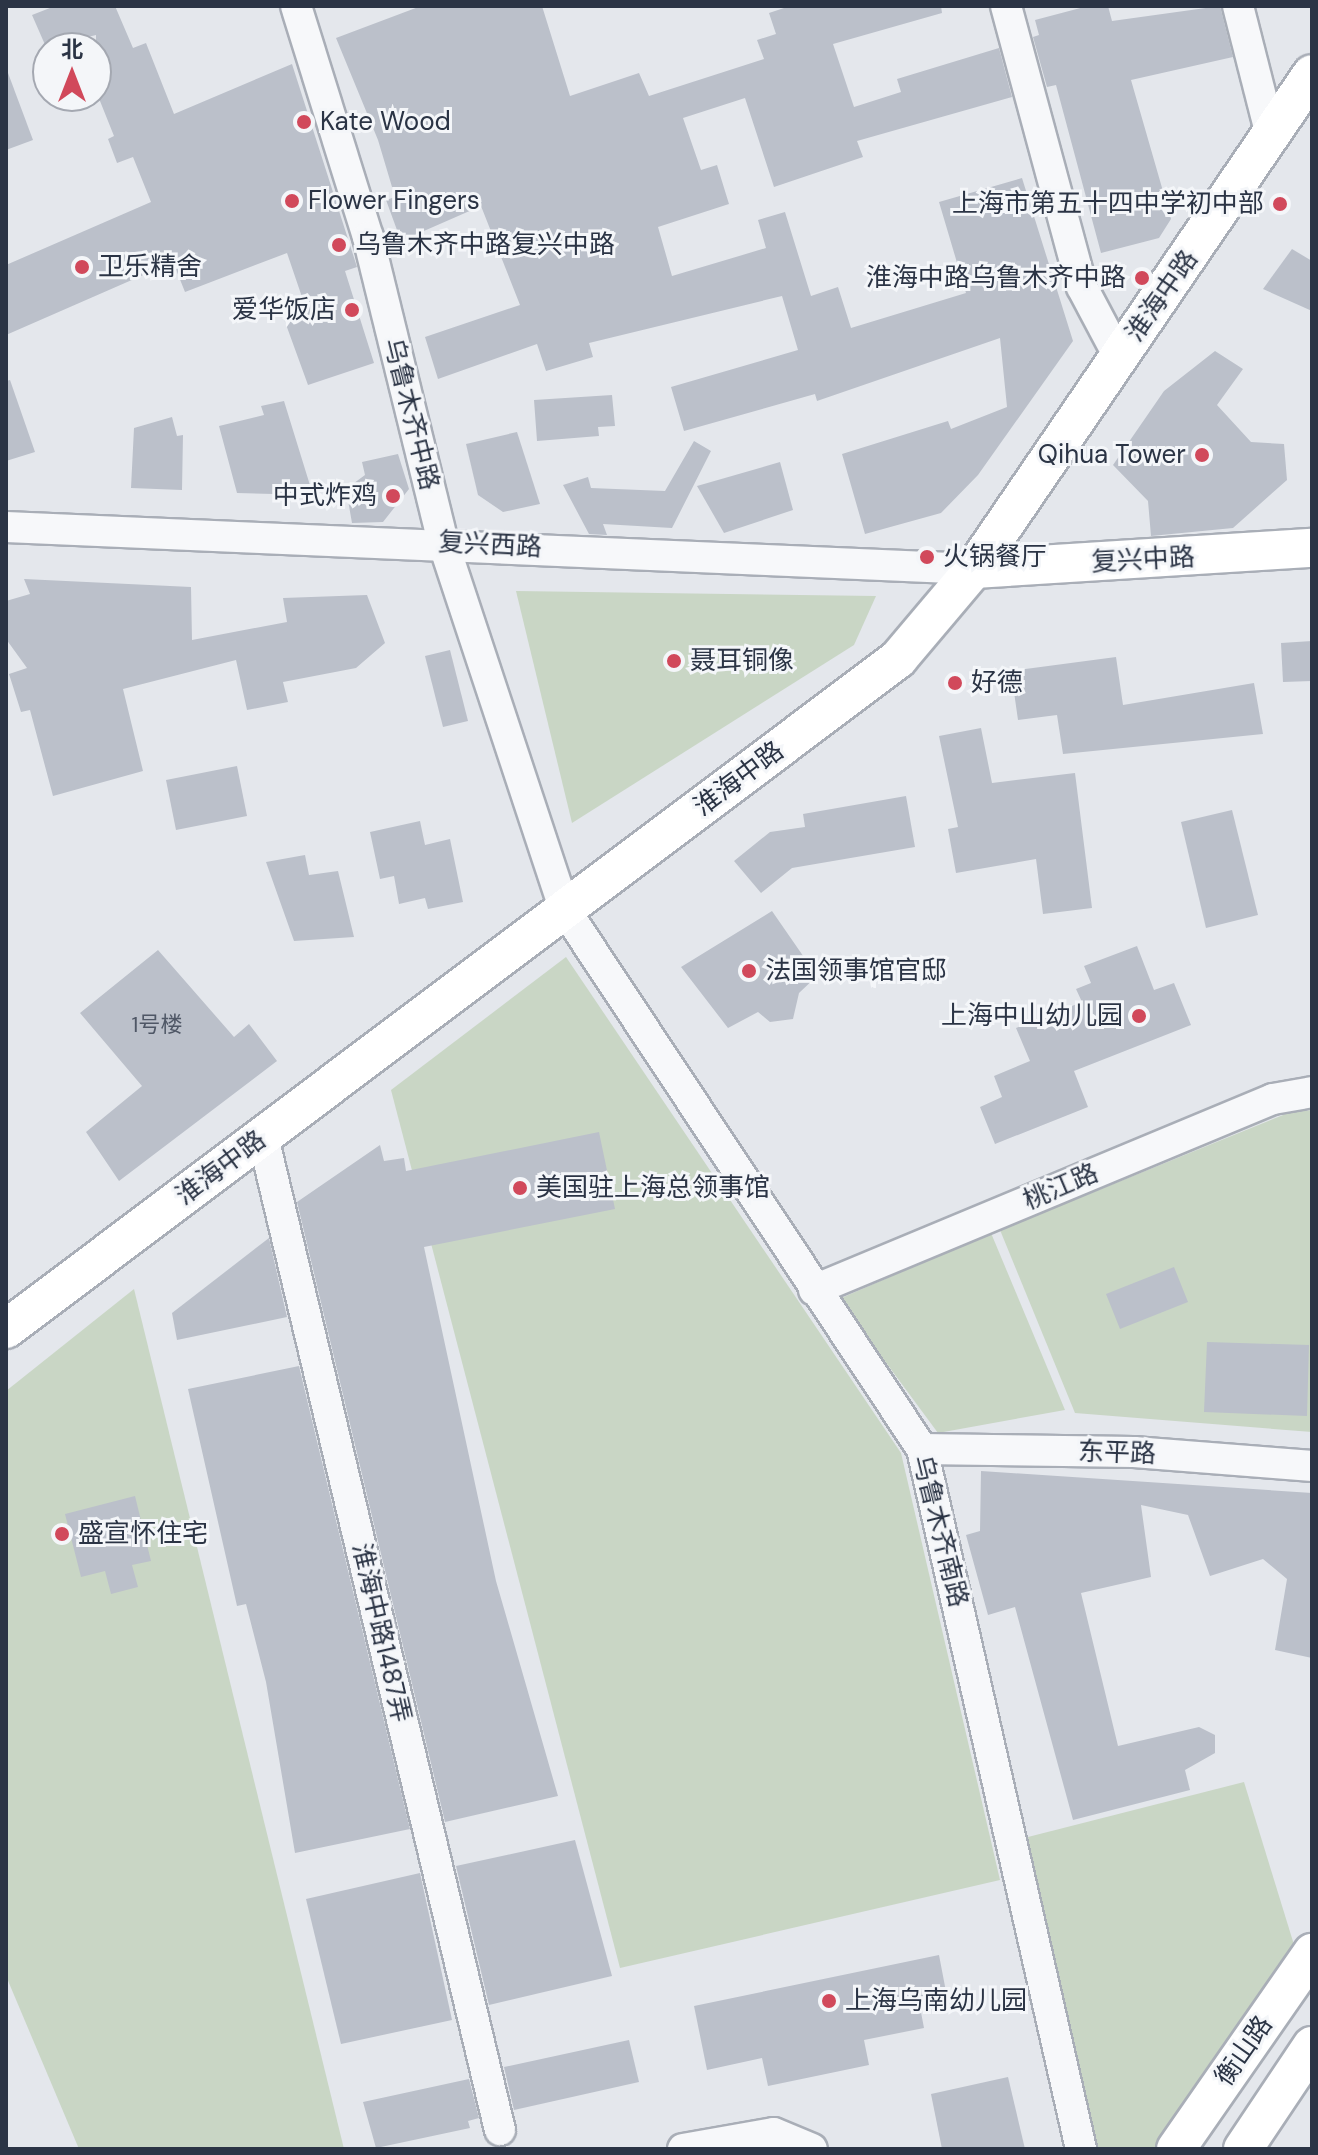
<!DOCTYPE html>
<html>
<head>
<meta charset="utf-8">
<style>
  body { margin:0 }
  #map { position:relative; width:1318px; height:2155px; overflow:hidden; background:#e4e7ec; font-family:"DM Sans","Noto Sans SC",sans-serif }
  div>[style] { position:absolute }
  .green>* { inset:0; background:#c9d6c5 }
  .building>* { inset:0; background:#bbc0ca }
  .roads { filter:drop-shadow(2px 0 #a9aeb7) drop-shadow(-2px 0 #a9aeb7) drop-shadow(0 2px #a9aeb7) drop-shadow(0 -2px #a9aeb7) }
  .minor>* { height:30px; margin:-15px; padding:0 15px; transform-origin:15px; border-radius:15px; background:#f7f8fa }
  .major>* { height:38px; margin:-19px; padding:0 19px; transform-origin:19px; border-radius:19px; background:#fff }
  .dots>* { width:22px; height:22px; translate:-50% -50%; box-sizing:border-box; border:4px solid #f4f6f9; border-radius:50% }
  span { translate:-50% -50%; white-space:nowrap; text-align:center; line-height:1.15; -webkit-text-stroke:6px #f4f6f9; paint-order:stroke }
  .number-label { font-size:22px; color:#4f5766 }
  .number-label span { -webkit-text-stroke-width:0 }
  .poi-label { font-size:26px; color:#2b3445 }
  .left { translate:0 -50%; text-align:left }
  .right { translate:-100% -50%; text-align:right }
  .street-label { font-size:26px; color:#2b3445 }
  .frame { position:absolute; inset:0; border:8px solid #2b3445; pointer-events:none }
  .north { position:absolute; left:32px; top:32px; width:80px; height:80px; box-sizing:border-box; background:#f4f6f9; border:2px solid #a4a8b1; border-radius:50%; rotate:0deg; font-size:22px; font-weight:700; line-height:32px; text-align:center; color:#2b3445 }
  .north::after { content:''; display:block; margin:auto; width:28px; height:36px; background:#d1495b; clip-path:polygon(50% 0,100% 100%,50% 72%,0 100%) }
</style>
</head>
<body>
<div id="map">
  <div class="green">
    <i style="clip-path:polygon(516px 591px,876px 596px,854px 645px,572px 823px)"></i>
    <i style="clip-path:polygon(566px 957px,901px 1453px,1000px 1880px,620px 1968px,391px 1090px)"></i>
    <i style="clip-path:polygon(1312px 1110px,1312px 1432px,1075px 1413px,1000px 1230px,1288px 1113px)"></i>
    <i style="clip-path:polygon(991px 1233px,1065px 1410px,938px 1433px,839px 1299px)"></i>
    <i style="clip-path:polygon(134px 1289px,344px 2149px,79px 2149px,6px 1976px,6px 1391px)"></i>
    <i style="clip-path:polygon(1244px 1782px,1295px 1948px,1160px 2149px,1095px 2149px,1024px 1838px)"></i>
  </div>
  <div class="building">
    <i style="clip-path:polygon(55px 6px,115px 6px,133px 48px,146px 43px,174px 114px,292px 64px,357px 267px,345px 271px,374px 363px,308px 385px,280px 308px,303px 300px,287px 253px,185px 292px,173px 262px,6px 335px,6px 265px,151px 202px,133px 157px,117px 163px,108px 139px,114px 136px,96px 91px,96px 35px,46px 47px,32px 15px)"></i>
    <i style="clip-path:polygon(421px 6px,542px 6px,570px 96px,639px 73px,649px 96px,764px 59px,757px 40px,776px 34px,769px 13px,790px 6px,941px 6px,942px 13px,833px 44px,854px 107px,901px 92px,897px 79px,999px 48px,1012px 97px,857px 141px,863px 157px,774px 187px,745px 98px,683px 118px,701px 170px,717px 165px,729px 204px,658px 227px,672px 276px,766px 248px,758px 220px,785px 212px,811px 296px,838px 287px,851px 328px,966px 293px,939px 202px,1022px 178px,1073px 341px,978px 475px,941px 513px,865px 534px,842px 454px,948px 421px,951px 429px,1007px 407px,1000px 338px,817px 401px,815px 394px,684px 431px,671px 387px,798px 350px,782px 296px,589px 343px,593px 357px,546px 371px,537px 344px,438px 379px,425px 337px,520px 305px,481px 206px,401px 241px,386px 200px,395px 197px,378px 140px,336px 38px)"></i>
    <i style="clip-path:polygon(1088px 6px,1108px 6px,1112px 21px,1220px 6px,1233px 57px,1131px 80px,1171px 219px,1159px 238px,1101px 253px,1056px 85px,1047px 87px,1033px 37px,1039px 35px,1035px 20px)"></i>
    <i style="clip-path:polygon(8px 73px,33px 140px,6px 150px,6px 74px)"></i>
    <i style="clip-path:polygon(1292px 249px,1312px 261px,1312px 311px,1263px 289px)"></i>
    <i style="clip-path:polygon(1215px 351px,1243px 369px,1217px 405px,1251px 442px,1284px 444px,1287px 480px,1233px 528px,1151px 536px,1148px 501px,1113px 465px,1164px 391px)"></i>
    <i style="clip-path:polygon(10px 380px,35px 452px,6px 461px,6px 381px)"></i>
    <i style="clip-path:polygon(612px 395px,615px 426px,598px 427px,599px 436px,537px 441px,534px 400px)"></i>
    <i style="clip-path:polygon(284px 401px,313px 495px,237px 493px,219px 426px,264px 415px,261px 406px)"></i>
    <i style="clip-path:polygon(172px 417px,177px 436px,183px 435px,182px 490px,131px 488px,134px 428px)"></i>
    <i style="clip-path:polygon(517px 432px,540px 504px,503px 512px,478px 495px,466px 444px)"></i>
    <i style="clip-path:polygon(694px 441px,711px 451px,672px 528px,603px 524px,607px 535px,589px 534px,563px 485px,588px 477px,591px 488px,665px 491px)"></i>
    <i style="clip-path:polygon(398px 454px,409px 489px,383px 522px,352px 523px,346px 489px,365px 475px,362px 462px)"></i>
    <i style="clip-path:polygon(780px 462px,793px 510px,724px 533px,697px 486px)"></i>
    <i style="clip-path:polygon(24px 579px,191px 587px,192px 640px,287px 622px,283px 598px,367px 595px,385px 643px,356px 668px,283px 682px,288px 702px,247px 710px,236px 660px,123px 689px,143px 771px,53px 796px,30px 710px,21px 712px,9px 674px,27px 668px,6px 639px,6px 601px,30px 594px)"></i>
    <i style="clip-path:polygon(1312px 641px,1312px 681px,1283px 682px,1281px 643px)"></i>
    <i style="clip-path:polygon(450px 650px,468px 721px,443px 727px,425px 656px)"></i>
    <i style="clip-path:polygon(1116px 657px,1123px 705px,1254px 683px,1263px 734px,1063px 754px,1057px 715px,1018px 720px,1011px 671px)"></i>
    <i style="clip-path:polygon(981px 728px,992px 783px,1075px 773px,1092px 908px,1043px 914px,1036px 859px,956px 873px,948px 829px,958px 827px,939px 736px)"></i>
    <i style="clip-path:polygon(237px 766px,247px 816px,176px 830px,166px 780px)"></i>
    <i style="clip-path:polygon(906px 796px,915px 847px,792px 868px,761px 893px,734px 861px,770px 832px,805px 827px,803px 814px)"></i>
    <i style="clip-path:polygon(1232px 810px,1258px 915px,1206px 928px,1181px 822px)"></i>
    <i style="clip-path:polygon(420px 821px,425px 845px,450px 839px,463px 902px,428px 909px,425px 898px,399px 904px,394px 876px,380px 879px,370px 832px)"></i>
    <i style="clip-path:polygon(305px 855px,309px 875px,338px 871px,354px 937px,294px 941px,266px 862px)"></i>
    <i style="clip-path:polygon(772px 911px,817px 976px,799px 993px,793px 1019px,770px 1022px,758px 1012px,728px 1028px,681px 967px)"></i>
    <i style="clip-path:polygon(1137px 946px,1154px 990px,1174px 983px,1191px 1025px,1074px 1071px,1088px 1107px,995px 1144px,980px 1107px,1002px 1097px,994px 1076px,1030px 1061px,1016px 1028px,1082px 1002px,1076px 989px,1091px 983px,1084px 966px)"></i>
    <i style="clip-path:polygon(158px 950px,234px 1037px,249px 1024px,277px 1061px,119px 1181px,86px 1132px,142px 1086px,80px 1013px)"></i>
    <i style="clip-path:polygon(599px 1132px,615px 1209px,424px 1247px,496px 1581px,558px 1796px,445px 1822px,297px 1202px,380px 1145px,384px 1161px,404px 1158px,406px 1171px)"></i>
    <i style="clip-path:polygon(269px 1238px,287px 1317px,177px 1340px,172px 1313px)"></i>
    <i style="clip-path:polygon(1174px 1267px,1188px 1302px,1120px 1329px,1106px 1294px)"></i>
    <i style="clip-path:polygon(1207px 1342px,1309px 1345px,1307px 1416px,1204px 1412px)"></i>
    <i style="clip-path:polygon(299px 1366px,410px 1829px,295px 1853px,266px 1682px,246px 1604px,237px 1606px,188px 1389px)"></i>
    <i style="clip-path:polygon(981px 1471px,1312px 1493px,1312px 1658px,1275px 1650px,1287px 1579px,1263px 1559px,1210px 1576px,1188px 1515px,1141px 1505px,1151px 1577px,1081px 1593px,1118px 1746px,1199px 1727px,1215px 1735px,1215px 1753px,1185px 1770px,1190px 1790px,1073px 1820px,1015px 1607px,988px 1615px,966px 1535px,980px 1531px)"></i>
    <i style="clip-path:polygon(135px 1496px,151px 1561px,132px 1565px,138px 1587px,111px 1594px,105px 1571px,81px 1577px,65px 1514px)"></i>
    <i style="clip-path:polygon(575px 1840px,612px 1976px,489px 2005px,456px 1866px)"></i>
    <i style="clip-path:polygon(420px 1873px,452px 2020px,341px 2044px,306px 1899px)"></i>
    <i style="clip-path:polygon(939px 1955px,948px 2002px,920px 2007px,924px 2028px,864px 2040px,869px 2065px,768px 2086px,762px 2058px,707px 2070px,694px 2006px)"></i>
    <i style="clip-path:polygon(629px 2040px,639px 2082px,514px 2110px,504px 2067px)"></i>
    <i style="clip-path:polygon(1008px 2077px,1025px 2149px,942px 2149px,931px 2094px)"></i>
    <i style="clip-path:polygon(469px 2079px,479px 2118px,468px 2121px,470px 2128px,376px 2148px,363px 2102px)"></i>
  </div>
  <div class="roads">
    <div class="minor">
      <i style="left:296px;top:6px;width:242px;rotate:72.7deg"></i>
      <i style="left:368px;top:237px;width:314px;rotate:76.2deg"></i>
      <i style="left:443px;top:542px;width:388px;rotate:71.7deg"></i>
      <i style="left:565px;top:910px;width:647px;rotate:56.48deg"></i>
      <i style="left:922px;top:1449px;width:718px;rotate:77.2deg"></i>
      <i style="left:1006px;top:6px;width:291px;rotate:74.9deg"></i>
      <i style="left:1082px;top:287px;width:79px;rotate:62.1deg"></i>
      <i style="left:1238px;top:6px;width:133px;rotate:75.7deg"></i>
      <i style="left:6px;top:527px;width:969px;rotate:2.48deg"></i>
      <i style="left:263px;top:1137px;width:1021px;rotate:76.58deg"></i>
      <i style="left:814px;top:1290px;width:497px;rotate:-22.6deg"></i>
      <i style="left:1273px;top:1099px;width:40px;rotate:-10deg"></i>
      <i style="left:922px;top:1449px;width:212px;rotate:0.8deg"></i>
      <i style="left:1134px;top:1452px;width:179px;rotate:4.5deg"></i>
      <i style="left:683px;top:2149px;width:92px;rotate:-10deg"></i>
      <i style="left:774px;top:2133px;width:41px;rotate:22.8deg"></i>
    </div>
    <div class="major">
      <i style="left:974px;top:569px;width:339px;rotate:-3.6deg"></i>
      <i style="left:6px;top:1329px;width:1116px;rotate:-36.91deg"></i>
      <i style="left:898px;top:659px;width:118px;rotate:-49.8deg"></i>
      <i style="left:974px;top:569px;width:599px;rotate:-55.67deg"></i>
      <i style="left:1176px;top:2149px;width:239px;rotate:-55.2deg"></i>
      <i style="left:1243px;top:2149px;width:124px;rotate:-56.2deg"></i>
    </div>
  </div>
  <div class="dots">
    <i style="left:304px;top:122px;background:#d1495b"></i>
    <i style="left:292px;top:201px;background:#d1495b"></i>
    <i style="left:1280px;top:204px;background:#d1495b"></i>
    <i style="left:339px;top:245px;background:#d1495b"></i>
    <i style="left:82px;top:267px;background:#d1495b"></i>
    <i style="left:1142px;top:278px;background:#d1495b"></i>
    <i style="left:352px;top:310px;background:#d1495b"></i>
    <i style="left:1202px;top:455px;background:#d1495b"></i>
    <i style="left:393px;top:496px;background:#d1495b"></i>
    <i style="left:927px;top:557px;background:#d1495b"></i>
    <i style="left:674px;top:661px;background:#d1495b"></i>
    <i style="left:955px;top:683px;background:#d1495b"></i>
    <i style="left:749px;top:971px;background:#d1495b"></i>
    <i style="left:1139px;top:1016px;background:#d1495b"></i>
    <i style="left:520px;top:1188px;background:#d1495b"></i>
    <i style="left:62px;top:1534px;background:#d1495b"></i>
    <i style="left:829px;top:2001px;background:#d1495b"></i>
  </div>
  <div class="number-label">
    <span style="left:157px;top:1025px">1号楼</span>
  </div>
  <div class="poi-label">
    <span class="left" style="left:320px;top:122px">Kate Wood</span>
    <span class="left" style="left:308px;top:201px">Flower Fingers</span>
    <span class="right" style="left:1264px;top:204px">上海市第五十四中学初中部</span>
    <span class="left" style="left:355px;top:245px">乌鲁木齐中路复兴中路</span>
    <span class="left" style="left:98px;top:267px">卫乐精舍</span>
    <span class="right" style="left:1126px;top:278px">淮海中路乌鲁木齐中路</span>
    <span class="right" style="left:336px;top:310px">爱华饭店</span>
    <span class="right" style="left:1186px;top:455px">Qihua Tower</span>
    <span class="right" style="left:377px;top:496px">中式炸鸡</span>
    <span class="left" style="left:943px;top:557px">火锅餐厅</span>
    <span class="left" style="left:690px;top:661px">聂耳铜像</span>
    <span class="left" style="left:971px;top:683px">好德</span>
    <span class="left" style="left:765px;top:971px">法国领事馆官邸</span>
    <span class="right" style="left:1123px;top:1016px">上海中山幼儿园</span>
    <span class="left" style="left:536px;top:1188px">美国驻上海总领事馆</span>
    <span class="left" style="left:78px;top:1534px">盛宣怀住宅</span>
    <span class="left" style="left:845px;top:2001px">上海乌南幼儿园</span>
  </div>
  <div class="street-label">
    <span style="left:1162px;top:296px;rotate:-55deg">淮海中路</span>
    <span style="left:411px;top:414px;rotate:76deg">乌鲁木齐中路</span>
    <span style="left:490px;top:545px;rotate:3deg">复兴西路</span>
    <span style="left:1143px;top:560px;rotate:-3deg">复兴中路</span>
    <span style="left:739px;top:779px;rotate:-37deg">淮海中路</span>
    <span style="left:221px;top:1168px;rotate:-37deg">淮海中路</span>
    <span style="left:1061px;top:1187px;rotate:-23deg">桃江路</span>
    <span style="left:1117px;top:1453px;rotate:2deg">东平路</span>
    <span style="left:940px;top:1531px;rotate:76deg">乌鲁木齐南路</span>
    <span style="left:381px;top:1633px;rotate:77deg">淮海中路1487弄</span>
    <span style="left:1244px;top:2051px;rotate:-55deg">衡山路</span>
  </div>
  <div class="frame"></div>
  <div class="north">北</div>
</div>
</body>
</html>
